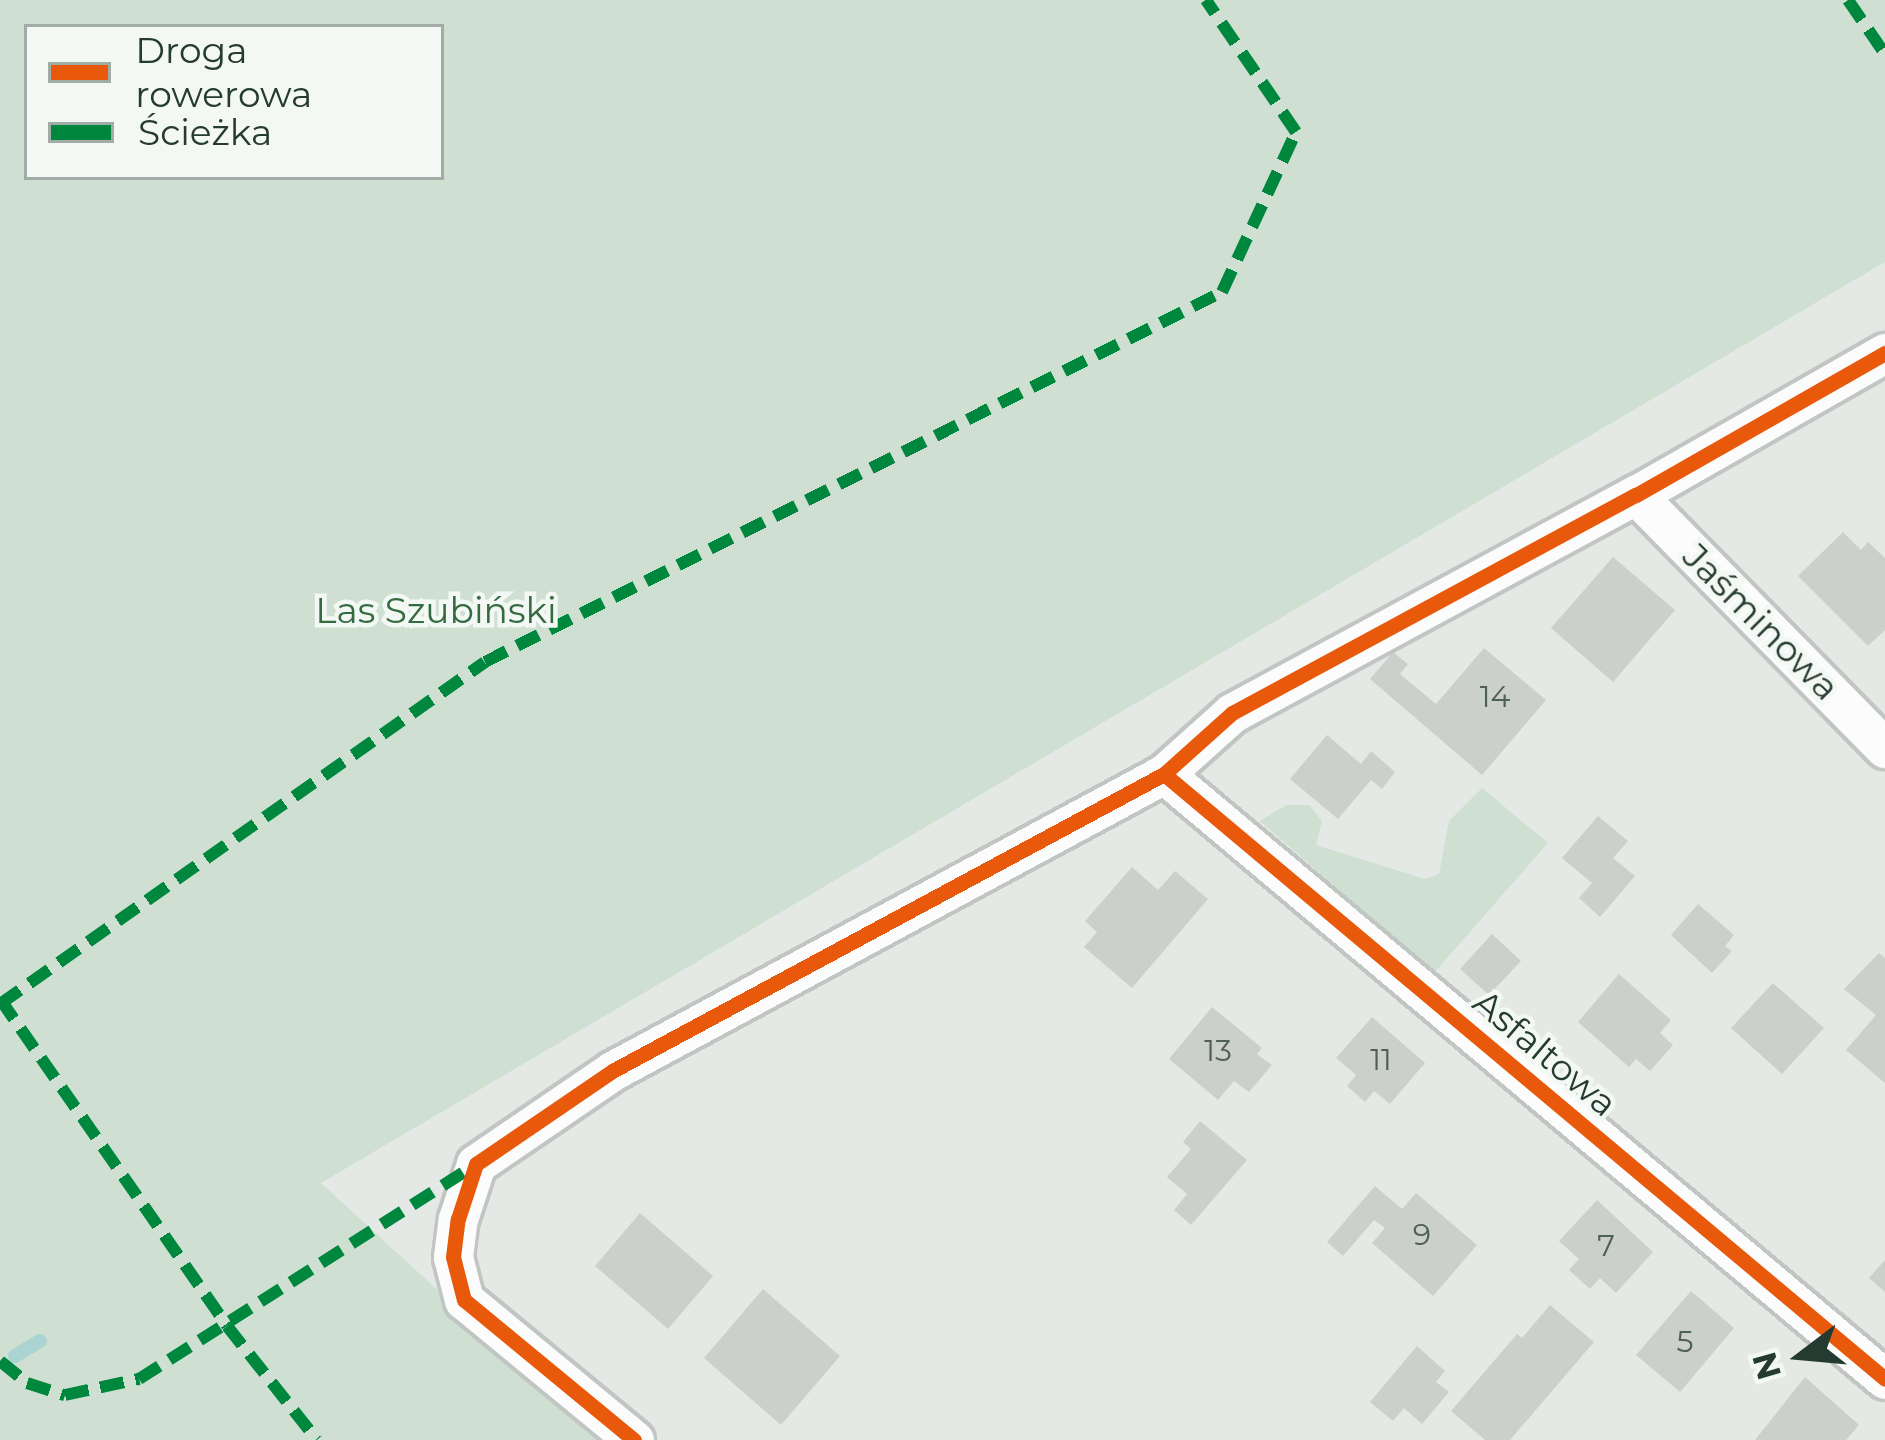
<!DOCTYPE html>
<html>
<head>
<meta charset="utf-8">
<style>
  body { margin:0 }
  #map { position:relative; width:1885px; height:1440px; overflow:hidden; background:#e4e9e6; font-family:Montserrat,sans-serif }
  div>[style] { position:absolute }
  .green>* { inset:0; background:#cfe0d2 }
  .stream>* { height:14px; margin:-7px; padding:0 7px; transform-origin:7px; border-radius:7px; background:#aad3d1 }
  .building>* { inset:0; background:#cbd0cd }
  .roads { filter:drop-shadow(3px 0 #c1c6c3) drop-shadow(-3px 0 #c1c6c3) drop-shadow(0 3px #c1c6c3) drop-shadow(0 -3px #c1c6c3) }
  .street>* { height:39px; margin:-19.5px; padding:0 19.5px; transform-origin:19.5px; border-radius:19.5px; background:#fbfcfb }
  .quiet>* { height:12px; margin-top:-6px; transform-origin:0; background:repeating-linear-gradient(90deg,#00873e 0 24px,transparent 0 36px) }
  .cycleway>* { height:15px; margin:-7.5px; padding:0 7.5px; transform-origin:7.5px; border-radius:7.5px; background:#e8590c }
  span { translate:-50% -50%; white-space:nowrap; text-align:center; line-height:1.15; -webkit-text-stroke:9px #f3f8f4; paint-order:stroke }
  .number-label { font-size:30px; color:#4f6058 }
  .number-label span { -webkit-text-stroke-width:0 }
  .park-label { font-size:36px; color:#346b40 }
  .street-label { font-size:36px; color:#253a30 }
  .legend { position:absolute; left:24px; top:24px; width:420px; height:156px; box-sizing:border-box; background:#f3f8f4; border:3px solid #a1aca6; margin:0; padding:15px 21px; list-style:none; font-size:36px; color:#253a30 }
  .legend li { display:flex; align-items:center; gap:24px; height:60px }
  .legend b { width:60px; border:3px solid #a1aca6 }
  .north { position:absolute; left:1741px; top:1296px; width:120px; height:120px; -webkit-text-stroke:9px #f3f8f4; paint-order:stroke; rotate:254deg; font-size:33px; font-weight:700; line-height:48px; text-align:center; color:#253a30 }
  .north::after { content:''; display:block; margin:auto; width:42px; height:54px; background:#253a30; clip-path:polygon(50% 0,100% 100%,50% 72%,0 100%) }
</style>
</head>
<body>
<div id="map">
  <div class="green">
    <i style="clip-path:polygon(evenodd,0 0,1885px 0,1885px 262px,321px 1183px,601px 1440px,0 1440px,0 0,27px 27px,441px 27px,441px 177px,27px 177px,27px 27px)"></i>
    <i style="clip-path:polygon(1482px 788px,1548px 843px,1434px 973px,1260px 821px,1286px 805px,1309px 805px,1322px 821px,1316px 845px,1425px 879px,1439px 874px,1449px 821px)"></i>
  </div>
  <div class="stream">
    <i style="left:15px;top:1356px;width:29px;rotate:-31deg"></i>
  </div>
  <div class="building">
    <i style="clip-path:polygon(1843px 532px,1861px 550px,1868px 542px,1885px 558px,1885px 630px,1868px 646px,1798px 576px)"></i>
    <i style="clip-path:polygon(1613px 557px,1675px 610px,1613px 682px,1551px 628px)"></i>
    <i style="clip-path:polygon(1484px 648px,1546px 700px,1482px 775px,1370px 679px,1393px 652px,1408px 664px,1400px 674px,1436px 704px)"></i>
    <i style="clip-path:polygon(1327px 735px,1361px 764px,1371px 751px,1395px 772px,1382px 789px,1371px 780px,1338px 819px,1290px 779px)"></i>
    <i style="clip-path:polygon(1598px 816px,1628px 841px,1613px 858px,1635px 876px,1600px 917px,1579px 898px,1592px 883px,1562px 858px)"></i>
    <i style="clip-path:polygon(1132px 867px,1158px 890px,1175px 871px,1208px 899px,1132px 988px,1084px 947px,1097px 932px,1085px 921px)"></i>
    <i style="clip-path:polygon(1698px 904px,1734px 935px,1725px 946px,1732px 951px,1712px 973px,1671px 935px)"></i>
    <i style="clip-path:polygon(1492px 934px,1521px 961px,1489px 995px,1460px 969px)"></i>
    <i style="clip-path:polygon(1879px 953px,1885px 958px,1885px 1083px,1846px 1050px,1876px 1015px,1844px 989px)"></i>
    <i style="clip-path:polygon(1619px 974px,1671px 1020px,1660px 1033px,1673px 1045px,1650px 1071px,1636px 1059px,1629px 1067px,1578px 1022px)"></i>
    <i style="clip-path:polygon(1773px 983px,1824px 1028px,1782px 1074px,1731px 1028px)"></i>
    <i style="clip-path:polygon(1212px 1007px,1262px 1048px,1257px 1054px,1272px 1065px,1249px 1092px,1234px 1081px,1218px 1100px,1169px 1059px)"></i>
    <i style="clip-path:polygon(1372px 1017px,1425px 1063px,1390px 1104px,1374px 1091px,1365px 1102px,1347px 1086px,1356px 1075px,1336px 1058px)"></i>
    <i style="clip-path:polygon(1200px 1121px,1247px 1160px,1191px 1225px,1174px 1210px,1187px 1194px,1167px 1177px,1191px 1149px,1183px 1142px)"></i>
    <i style="clip-path:polygon(1375px 1186px,1402px 1209px,1416px 1193px,1477px 1245px,1433px 1296px,1372px 1243px,1385px 1228px,1374px 1220px,1343px 1256px,1327px 1242px)"></i>
    <i style="clip-path:polygon(1597px 1200px,1653px 1252px,1616px 1293px,1600px 1278px,1590px 1289px,1569px 1270px,1579px 1259px,1559px 1241px)"></i>
    <i style="clip-path:polygon(640px 1213px,713px 1276px,668px 1329px,595px 1266px)"></i>
    <i style="clip-path:polygon(1885px 1260px,1885px 1292px,1869px 1278px)"></i>
    <i style="clip-path:polygon(763px 1289px,840px 1356px,781px 1425px,704px 1358px)"></i>
    <i style="clip-path:polygon(1691px 1291px,1734px 1328px,1680px 1392px,1636px 1355px)"></i>
    <i style="clip-path:polygon(1550px 1305px,1594px 1342px,1510px 1440px,1485px 1440px,1451px 1411px,1517px 1334px,1522px 1338px)"></i>
    <i style="clip-path:polygon(1417px 1346px,1445px 1371px,1436px 1382px,1449px 1392px,1422px 1424px,1404px 1408px,1393px 1421px,1370px 1402px)"></i>
    <i style="clip-path:polygon(1805px 1377px,1859px 1425px,1846px 1440px,1755px 1440px)"></i>
  </div>
  <div class="roads">
    <div class="street">
      <i style="left:1636px;top:495px;width:355px;rotate:45.5deg"></i>
      <i style="left:1164px;top:774px;width:941px;rotate:40deg"></i>
      <i style="left:634px;top:1440px;width:220px;rotate:-140.5deg"></i>
      <i style="left:464px;top:1300px;width:44px;rotate:-104.3deg"></i>
      <i style="left:453px;top:1257px;width:38px;rotate:-83deg"></i>
      <i style="left:458px;top:1219px;width:58px;rotate:-71.9deg"></i>
      <i style="left:476px;top:1164px;width:167px;rotate:-34.3deg"></i>
      <i style="left:614px;top:1070px;width:625px;rotate:-28.29deg"></i>
      <i style="left:1164px;top:774px;width:91px;rotate:-41.9deg"></i>
      <i style="left:1232px;top:713px;width:459px;rotate:-28.4deg"></i>
      <i style="left:1636px;top:495px;width:287px;rotate:-29.7deg"></i>
    </div>
  </div>
  <div class="quiet">
    <i style="left:1848px;top:0;width:65px;rotate:55.6deg"></i>
    <i style="left:0;top:999px;width:398px;rotate:55.2deg"></i>
    <i style="left:227px;top:1326px;width:145px;rotate:51.7deg"></i>
    <i style="left:0;top:1004px;width:593px;rotate:-35.19deg"></i>
    <i style="left:485px;top:662px;width:825px;rotate:-26.66deg"></i>
    <i style="left:1222px;top:292px;width:176px;rotate:-65.2deg"></i>
    <i style="left:1296px;top:132px;width:160px;rotate:-124.3deg"></i>
    <i style="left:0;top:1361px;width:35px;rotate:39deg"></i>
    <i style="left:27px;top:1383px;width:40px;rotate:18deg"></i>
    <i style="left:65px;top:1395px;width:76px;rotate:-12.2deg"></i>
    <i style="left:139px;top:1379px;width:400px;rotate:-32.5deg"></i>
  </div>
  <div class="cycleway">
    <i style="left:1164px;top:774px;width:941px;rotate:40deg"></i>
    <i style="left:634px;top:1440px;width:220px;rotate:-140.5deg"></i>
    <i style="left:464px;top:1300px;width:44px;rotate:-104.3deg"></i>
    <i style="left:453px;top:1257px;width:38px;rotate:-83deg"></i>
    <i style="left:458px;top:1219px;width:58px;rotate:-71.9deg"></i>
    <i style="left:476px;top:1164px;width:167px;rotate:-34.3deg"></i>
    <i style="left:614px;top:1070px;width:625px;rotate:-28.29deg"></i>
    <i style="left:1164px;top:774px;width:91px;rotate:-41.9deg"></i>
    <i style="left:1232px;top:713px;width:459px;rotate:-28.4deg"></i>
    <i style="left:1636px;top:495px;width:287px;rotate:-29.7deg"></i>
  </div>
  <div class="number-label">
    <span style="left:1495px;top:697px">14</span>
    <span style="left:1218px;top:1051px">13</span>
    <span style="left:1381px;top:1060px">11</span>
    <span style="left:1422px;top:1235px">9</span>
    <span style="left:1606px;top:1246px">7</span>
    <span style="left:1685px;top:1342px">5</span>
  </div>
  <div class="park-label">
    <span style="left:436px;top:611px">Las Szubiński</span>
  </div>
  <div class="street-label">
    <span style="left:1761px;top:622px;rotate:45deg">Jaśminowa</span>
    <span style="left:1545px;top:1053px;rotate:40deg">Asfaltowa</span>
  </div>
  <ul class="legend">
  <li><b style="height:15px;background:#e8590c"></b>Droga rowerowa</li>
  <li><b style="height:15px;background:#00873e"></b>Ścieżka</li>
  </ul>
  <div class="north">N</div>
</div>
</body>
</html>
